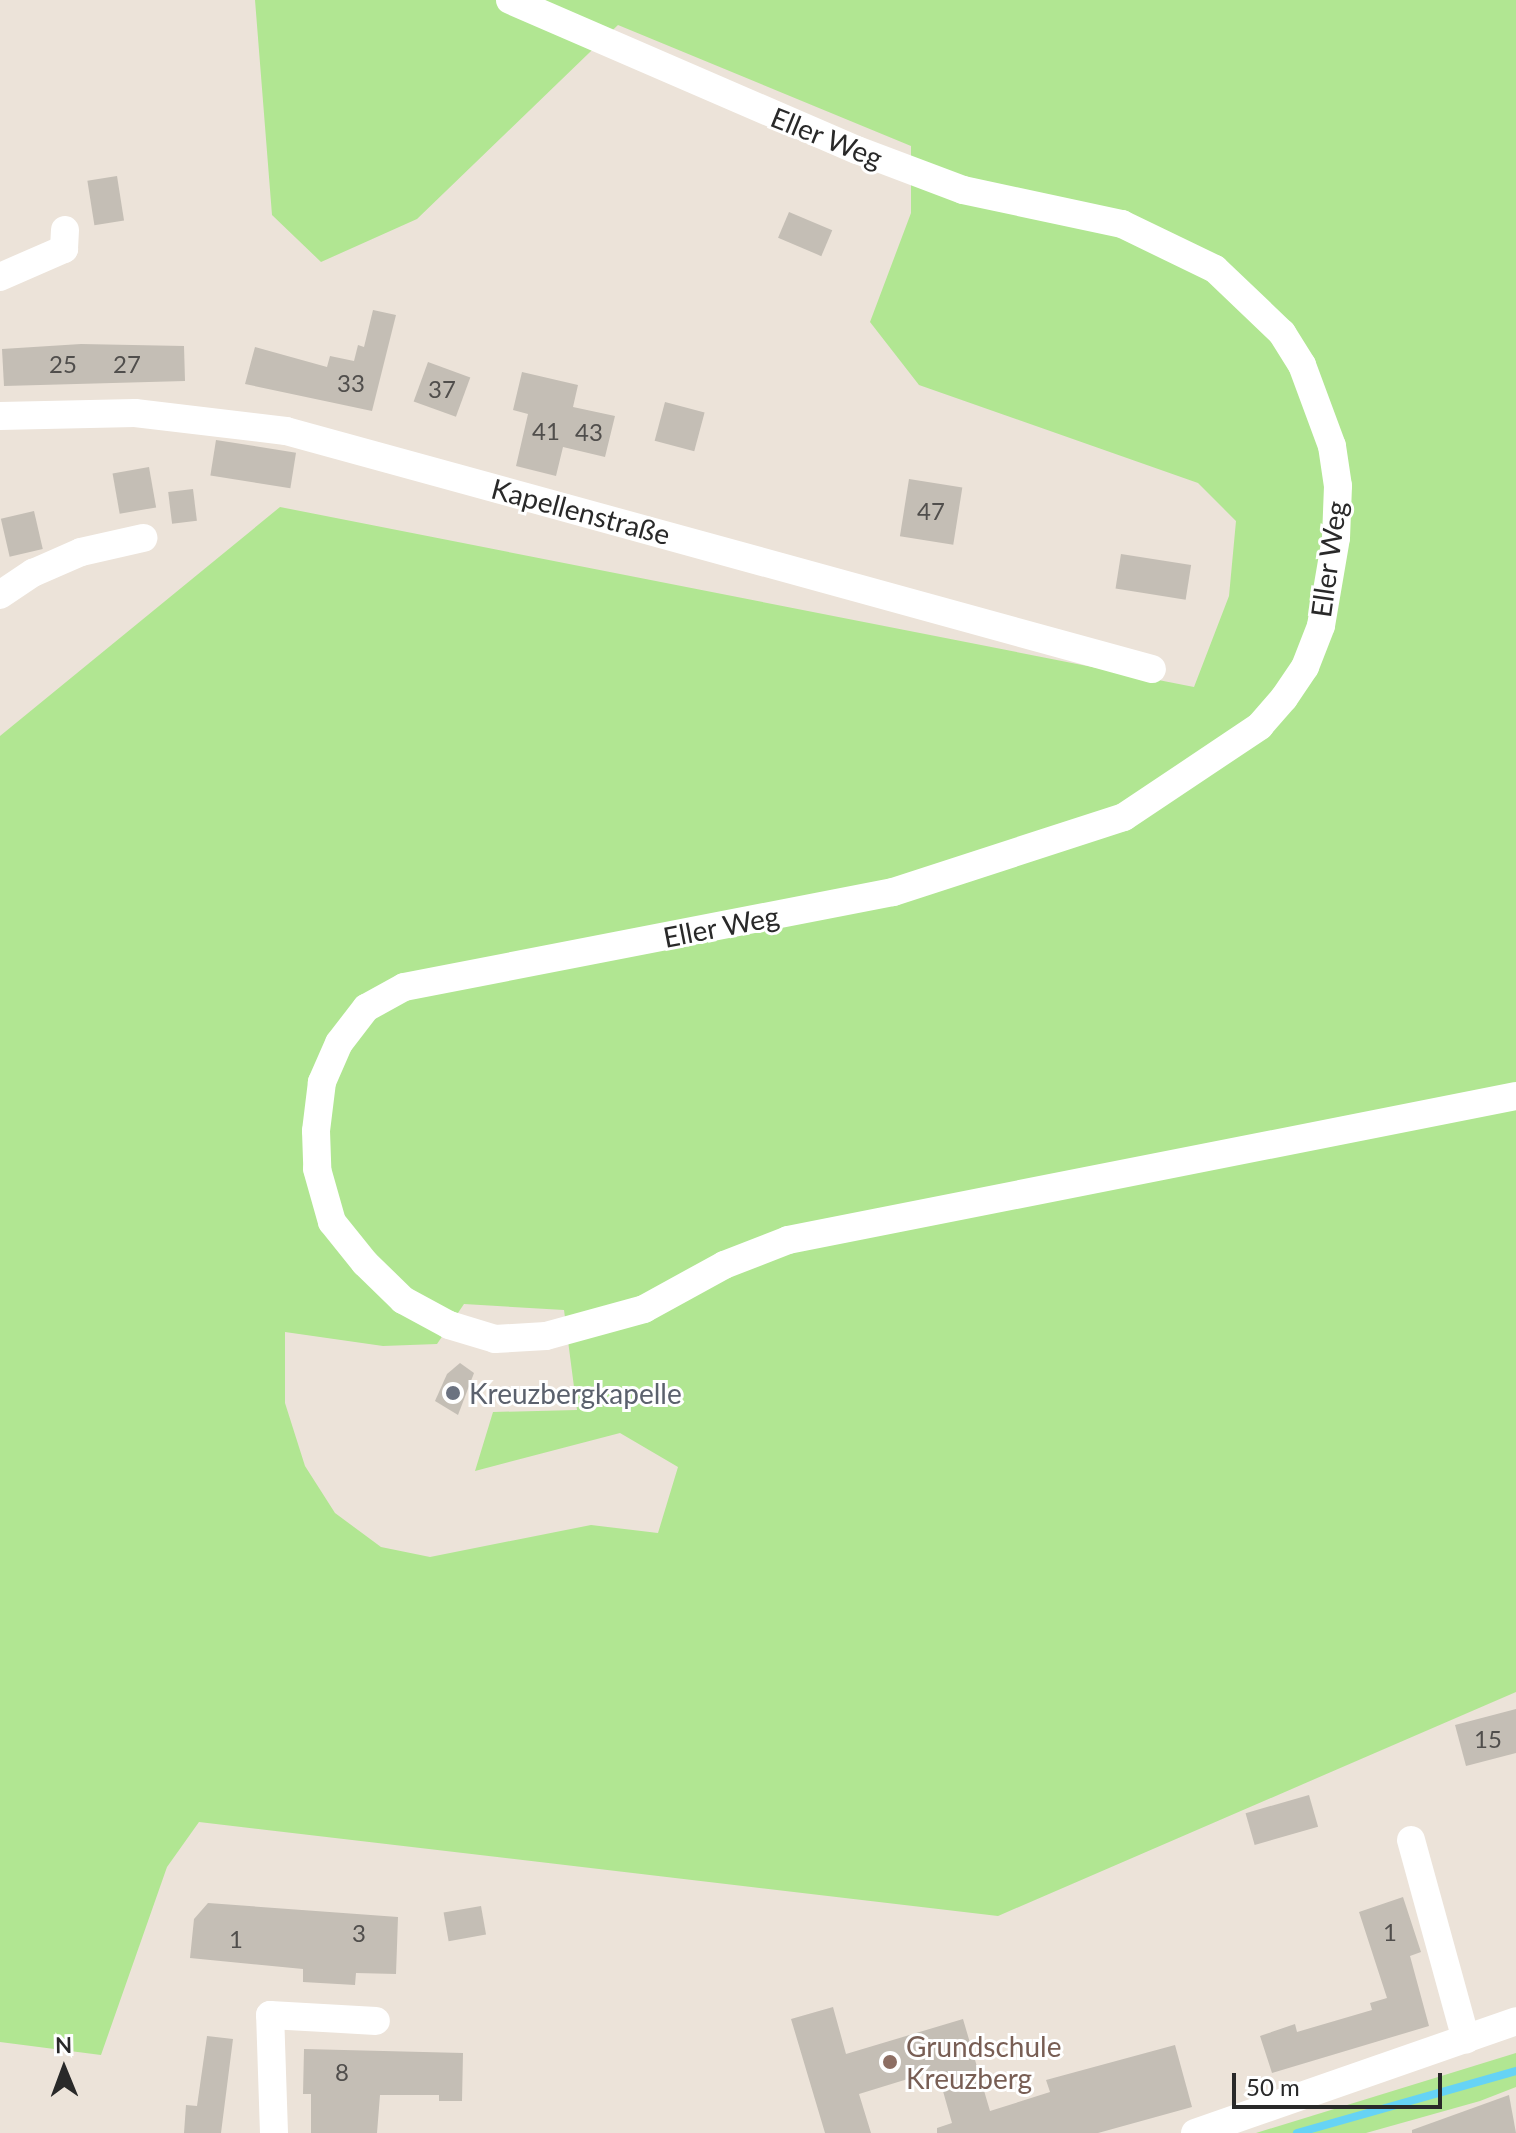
<!DOCTYPE html>
<meta charset="utf-8">
<style>
body{margin:0}
#map{position:relative;width:1516px;height:2133px;overflow:hidden;background:#ece3d9;font-family:Lato,sans-serif}
div>[style]{position:absolute}
.green>*{inset:0;background:#b1e692}
.stream>*{height:8px;margin:-4px;padding:0 4px;transform-origin:4px;border-radius:4px;background:#66d3f5}
.building>*{inset:0;background:#c4beb5;transform-origin:0 0}
.minor>*{height:28px;margin:-14px;padding:0 14px;transform-origin:14px;border-radius:14px;background:#fff}
.dots>*{width:22px;height:22px;translate:-50% -50%;box-sizing:border-box;border:4px solid #fff;border-radius:50%}
span{translate:-50% -50%;white-space:nowrap;text-align:center;line-height:1.15;-webkit-text-stroke:6px #fff;paint-order:stroke}
.number-label{font-size:24px;color:#504e4c}
.number-label span{-webkit-text-stroke-width:0}
.street-label{font-size:28px;color:#292929}
.worship-label{font-size:28px;color:#5b616d}
.left{translate:0 -50%;text-align:left}
.education-label{font-size:28px;color:#785e54}
.north{position:absolute;left:24px;top:2029px;width:80px;height:80px;-webkit-text-stroke:6px #fff;paint-order:stroke;rotate:359deg;font-size:22px;font-weight:700;line-height:32px;text-align:center;color:#292929}
.north::after{content:'';display:block;margin:auto;width:28px;height:36px;background:#292929;clip-path:polygon(50% 0,100% 100%,50% 72%,0 100%)}
.scale{position:absolute;left:1232px;top:2073px;width:210px;height:36px;box-sizing:border-box;border:4px solid #292929;border-top:0;padding-left:10px;font-size:24px;line-height:28px;white-space:nowrap;color:#292929;-webkit-text-stroke:6px #fff;paint-order:stroke}
</style>
<div id="map">
<div class="green">
<i style="clip-path:polygon(evenodd,255px 0,1516px 0,1516px 1692px,998px 1916px,199px 1822px,167px 1867px,101px 2055px,0 2042px,0 736px,280px 507px,1194px 687px,1229px 596px,1236px 521px,1198px 483px,919px 385px,870px 322px,911px 213px,911px 146px,618px 25px,417px 219px,321px 262px,272px 215px,255px 0,464px 1304px,564px 1310px,577px 1410px,493px 1412px,475px 1471px,620px 1433px,678px 1467px,658px 1533px,591px 1525px,430px 1557px,381px 1547px,335px 1513px,305px 1466px,285px 1403px,285px 1332px,383px 1346px,437px 1344px,464px 1304px)"></i>
<i style="clip-path:polygon(1516px 2053px,1516px 2087px,1480px 2101px,1366px 2133px,1256px 2133px)"></i>
</div>
<div class="stream">
<i style="left:1297px;top:2133px;width:228px;rotate:-15.8deg"></i>
</div>
<div class="building">
<i style="left:117px;top:176px;width:45px;height:30px;rotate:81deg"></i>
<i style="left:789px;top:212px;width:47px;height:28px;rotate:23deg"></i>
<i style="clip-path:polygon(373px 310px,396px 315px,372px 411px,245px 384px,255px 347px,327px 367px,330px 356px,354px 361px,358px 345px,364px 347px)"></i>
<i style="clip-path:polygon(81px 344px,184px 346px,185px 381px,4px 386px,2px 349px)"></i>
<i style="left:428px;top:362px;width:45px;height:42px;rotate:20deg"></i>
<i style="clip-path:polygon(522px 372px,578px 385px,573px 407px,615px 416px,605px 457px,563px 447px,556px 476px,516px 466px,528px 414px,513px 410px)"></i>
<i style="left:665px;top:402px;width:41px;height:40px;rotate:15deg"></i>
<i style="left:216px;top:440px;width:81px;height:36px;rotate:9deg"></i>
<i style="left:149px;top:467px;width:41px;height:37px;rotate:80deg"></i>
<i style="left:909px;top:479px;width:54px;height:58px;rotate:9deg"></i>
<i style="left:193px;top:489px;width:32px;height:25px;rotate:83deg"></i>
<i style="left:34px;top:511px;width:39px;height:34px;rotate:77deg"></i>
<i style="left:1121px;top:554px;width:71px;height:35px;rotate:9deg"></i>
<i style="clip-path:polygon(460px 1363px,474px 1373px,458px 1415px,435px 1401px,447px 1374px)"></i>
<i style="clip-path:polygon(1516px 1709px,1516px 1753px,1466px 1766px,1455px 1725px)"></i>
<i style="left:1309px;top:1795px;width:33px;height:66px;rotate:74deg"></i>
<i style="clip-path:polygon(1403px 1897px,1421px 1952px,1410px 1956px,1429px 2026px,1272px 2073px,1260px 2036px,1295px 2024px,1297px 2032px,1372px 2010px,1370px 2003px,1387px 1998px,1359px 1912px)"></i>
<i style="clip-path:polygon(208px 1903px,398px 1917px,396px 1974px,356px 1973px,355px 1985px,303px 1982px,303px 1969px,190px 1958px,194px 1919px)"></i>
<i style="left:481px;top:1906px;width:29px;height:38px;rotate:80deg"></i>
<i style="clip-path:polygon(833px 2007px,846px 2054px,963px 2019px,990px 2111px,1050px 2092px,1046px 2080px,1175px 2045px,1192px 2107px,1098px 2133px,937px 2133px,937px 2128px,952px 2123px,937px 2070px,859px 2094px,871px 2133px,825px 2133px,791px 2019px)"></i>
<i style="clip-path:polygon(207px 2036px,233px 2039px,221px 2133px,184px 2133px,186px 2105px,197px 2106px)"></i>
<i style="clip-path:polygon(304px 2049px,463px 2053px,462px 2101px,439px 2101px,439px 2095px,380px 2095px,377px 2133px,311px 2133px,311px 2094px,303px 2094px)"></i>
<i style="clip-path:polygon(1509px 2095px,1516px 2133px,1412px 2133px,1412px 2130px)"></i>
</div>
<div class="minor">
<i style="left:510px;top:0;width:378px;rotate:23.4deg"></i>
<i style="left:857px;top:150px;width:113px;rotate:20.7deg"></i>
<i style="left:963px;top:190px;width:163px;rotate:12.1deg"></i>
<i style="left:1122px;top:224px;width:103px;rotate:25.8deg"></i>
<i style="left:1215px;top:269px;width:93px;rotate:43.7deg"></i>
<i style="left:1282px;top:333px;width:38px;rotate:58deg"></i>
<i style="left:1302px;top:365px;width:86px;rotate:69.7deg"></i>
<i style="left:1332px;top:446px;width:40px;rotate:81.5deg"></i>
<i style="left:1338px;top:486px;width:52px;rotate:92.2deg"></i>
<i style="left:1336px;top:538px;width:89px;rotate:99.7deg"></i>
<i style="left:1321px;top:626px;width:44px;rotate:111.3deg"></i>
<i style="left:1305px;top:667px;width:37px;rotate:124deg"></i>
<i style="left:1284px;top:698px;width:37px;rotate:131deg"></i>
<i style="left:1260px;top:726px;width:164px;rotate:146.2deg"></i>
<i style="left:1124px;top:817px;width:243px;rotate:162deg"></i>
<i style="left:893px;top:892px;width:498px;rotate:169deg"></i>
<i style="left:404px;top:987px;width:43px;rotate:151.1deg"></i>
<i style="left:366px;top:1008px;width:44px;rotate:127.6deg"></i>
<i style="left:339px;top:1043px;width:43px;rotate:113.6deg"></i>
<i style="left:322px;top:1082px;width:49px;rotate:97deg"></i>
<i style="left:316px;top:1131px;width:38px;rotate:88deg"></i>
<i style="left:317px;top:1169px;width:55px;rotate:74.2deg"></i>
<i style="left:332px;top:1222px;width:53px;rotate:51.2deg"></i>
<i style="left:365px;top:1263px;width:53px;rotate:44.2deg"></i>
<i style="left:403px;top:1300px;width:52px;rotate:28.5deg"></i>
<i style="left:449px;top:1325px;width:48px;rotate:16.9deg"></i>
<i style="left:495px;top:1339px;width:51px;rotate:-3.4deg"></i>
<i style="left:546px;top:1336px;width:102px;rotate:-15.4deg"></i>
<i style="left:644px;top:1309px;width:91px;rotate:-28.8deg"></i>
<i style="left:724px;top:1265px;width:69px;rotate:-21.3deg"></i>
<i style="left:788px;top:1240px;width:742px;rotate:-11.19deg"></i>
<i style="left:0;top:277px;width:70px;rotate:-23.6deg"></i>
<i style="left:64px;top:249px;width:19px;rotate:-87deg"></i>
<i style="left:0;top:416px;width:135px;rotate:-1.3deg"></i>
<i style="left:135px;top:413px;width:152px;rotate:6.8deg"></i>
<i style="left:286px;top:431px;width:898px;rotate:15.37deg"></i>
<i style="left:0;top:595px;width:40px;rotate:-34deg"></i>
<i style="left:33px;top:573px;width:52px;rotate:-23.6deg"></i>
<i style="left:81px;top:552px;width:64px;rotate:-12.7deg"></i>
<i style="left:1411px;top:1840px;width:207px;rotate:74.6deg"></i>
<i style="left:274px;top:2133px;width:118px;rotate:-91.9deg"></i>
<i style="left:270px;top:2015px;width:106px;rotate:3.2deg"></i>
<i style="left:1195px;top:2133px;width:340px;rotate:-19.2deg"></i>
</div>
<div class="dots">
<i style="left:453px;top:1393px;background:#6b7280"></i>
<i style="left:890px;top:2062px;background:#8d6e63"></i>
</div>
<div class="number-label">
<span style="left:63px;top:364px">25</span>
<span style="left:127px;top:364px">27</span>
<span style="left:351px;top:383px">33</span>
<span style="left:442px;top:389px">37</span>
<span style="left:546px;top:431px">41</span>
<span style="left:589px;top:432px">43</span>
<span style="left:931px;top:511px">47</span>
<span style="left:1488px;top:1739px">15</span>
<span style="left:1390px;top:1932px">1</span>
<span style="left:359px;top:1933px">3</span>
<span style="left:236px;top:1939px">1</span>
<span style="left:342px;top:2072px">8</span>
</div>
<div class="street-label">
<span style="left:827px;top:137px;rotate:22deg">Eller Weg</span>
<span style="left:581px;top:511px;rotate:15deg">Kapellenstraße</span>
<span style="left:1328px;top:559px;rotate:-82deg">Eller Weg</span>
<span style="left:721px;top:926px;rotate:-11deg">Eller Weg</span>
</div>
<div class="worship-label">
<span class="left" style="left:469px;top:1393px">Kreuzbergkapelle</span>
</div>
<div class="education-label">
<span class="left" style="left:906px;top:2062px">Grundschule<br>Kreuzberg</span>
</div>
<div class="north">N</div>
<div class="scale">50 m</div>
</div>
